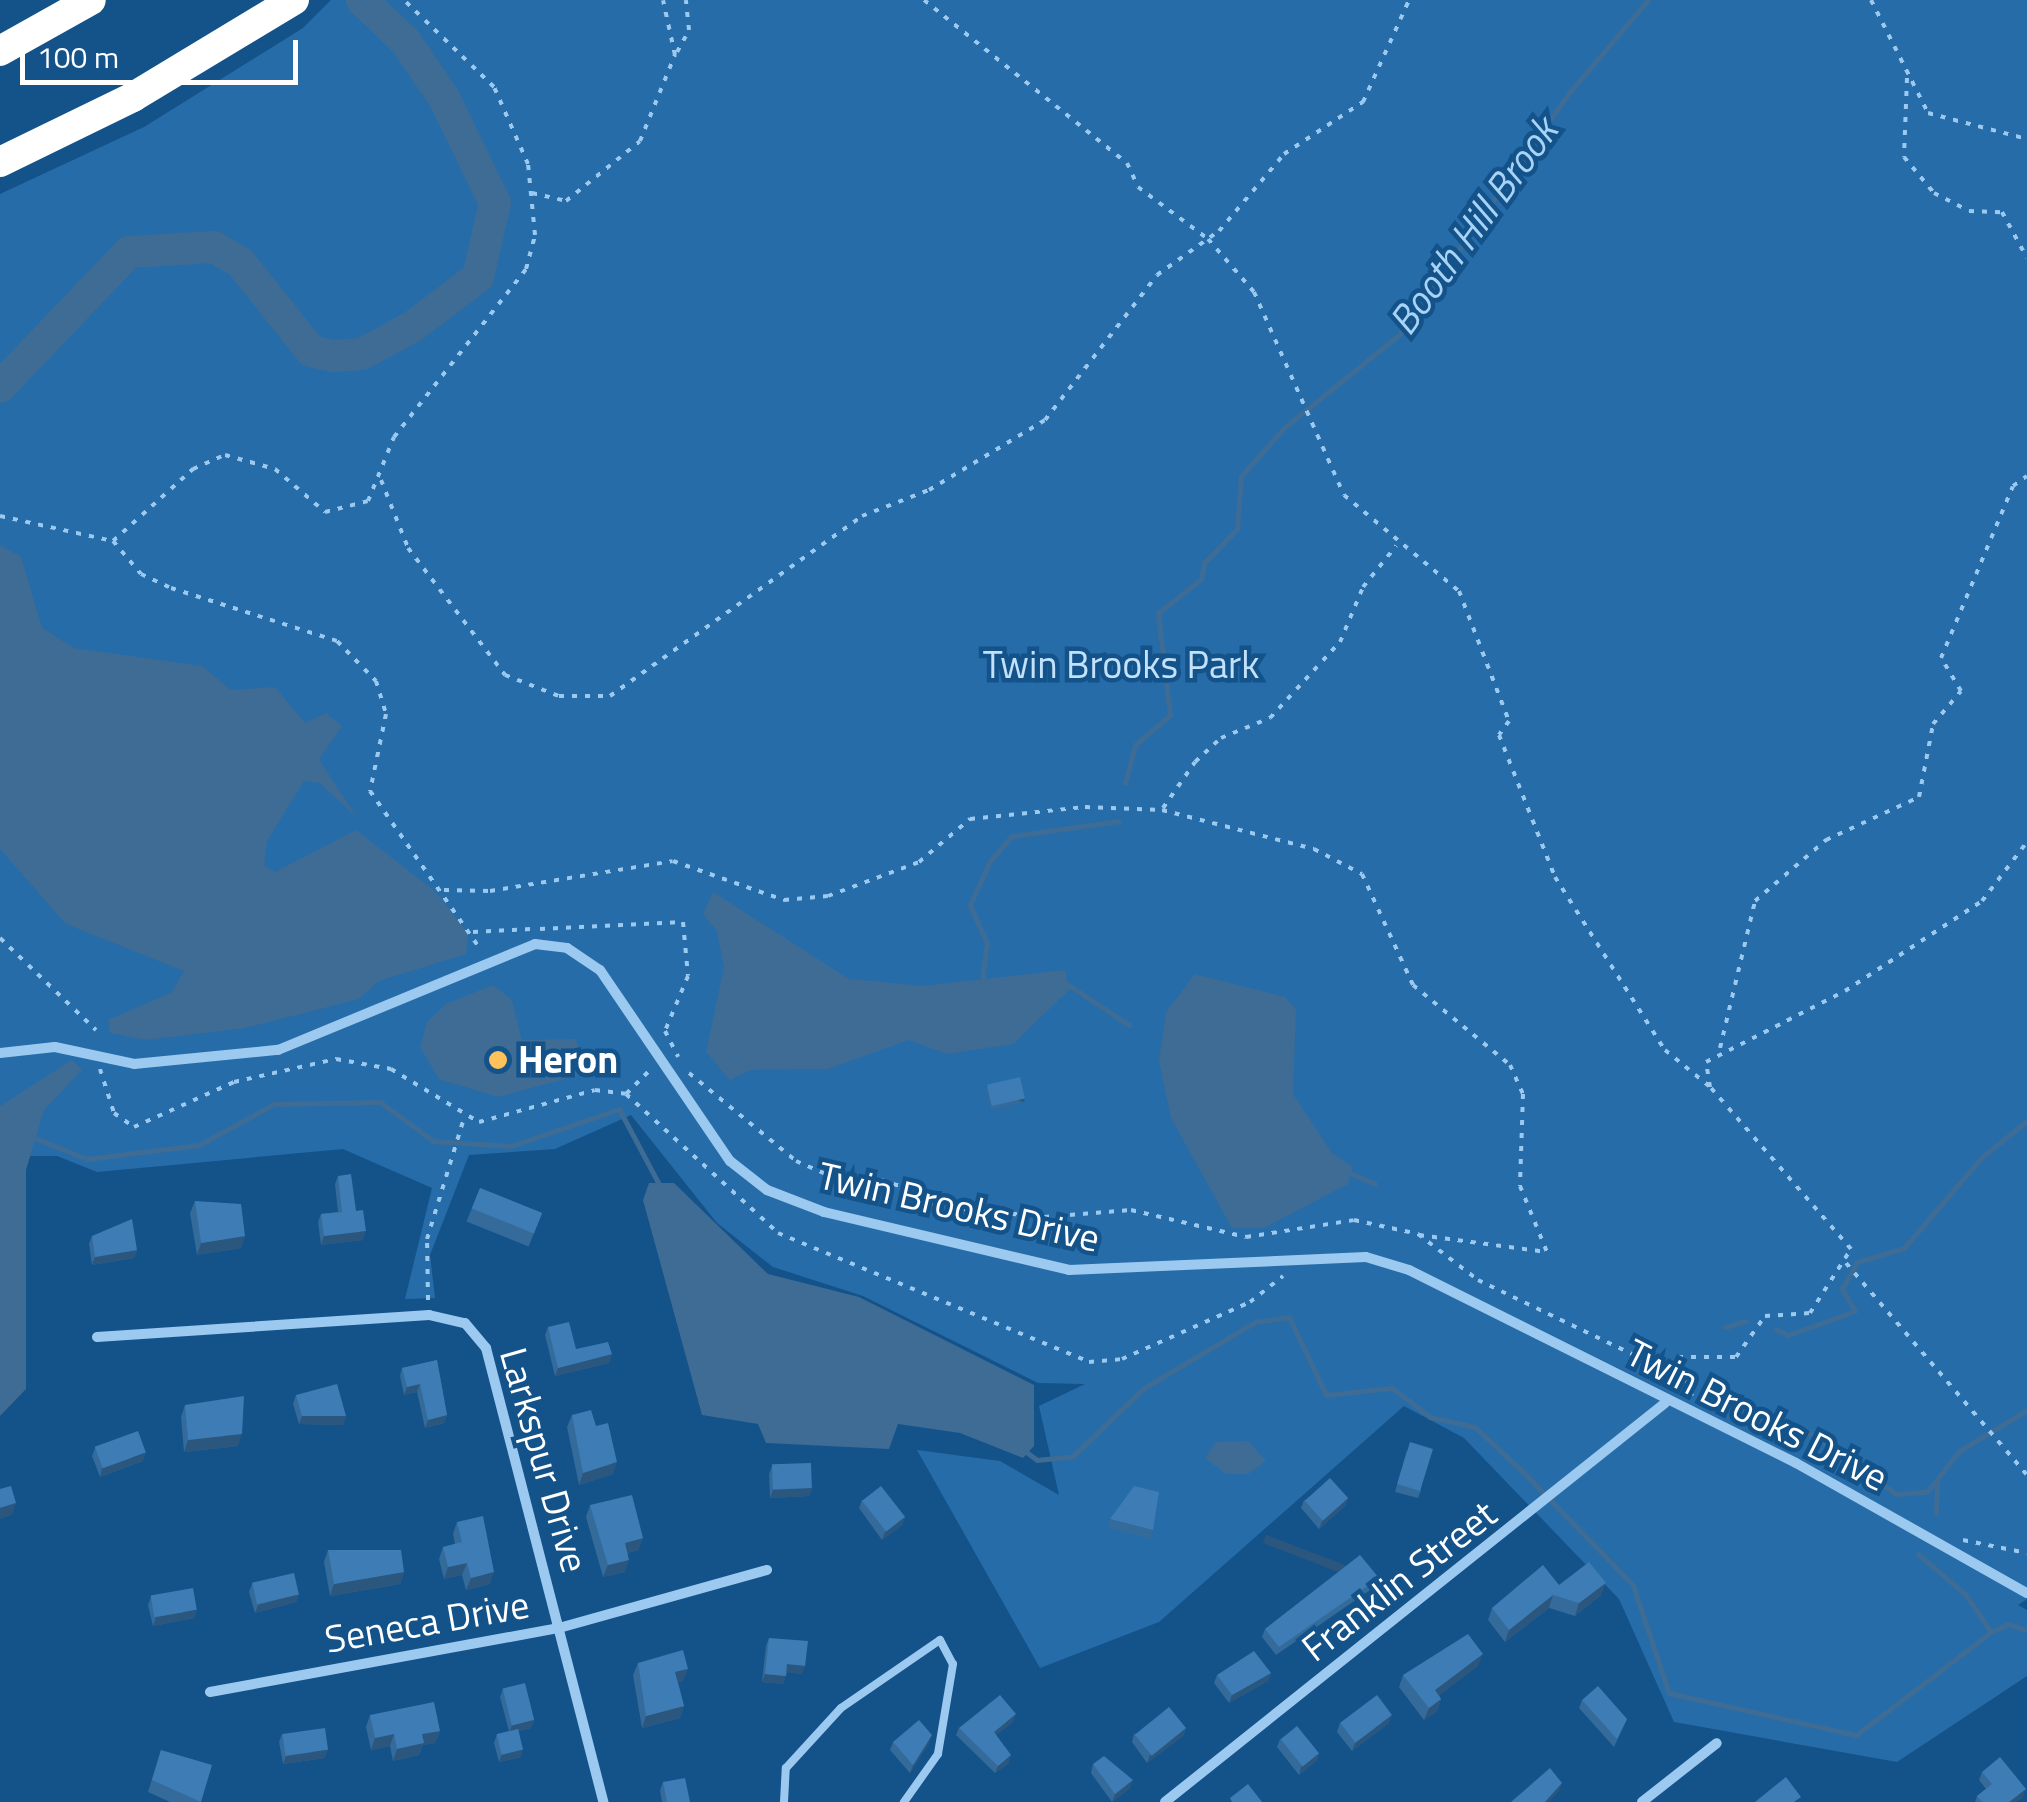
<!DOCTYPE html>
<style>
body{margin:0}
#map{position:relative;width:2027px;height:1802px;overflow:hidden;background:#14528a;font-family:"Titillium Web",sans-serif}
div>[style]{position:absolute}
.green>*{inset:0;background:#266ca9}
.water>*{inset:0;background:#3e6c95}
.stream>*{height:5px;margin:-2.5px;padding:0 2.5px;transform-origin:2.5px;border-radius:2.5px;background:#3e6c95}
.river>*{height:32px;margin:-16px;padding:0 16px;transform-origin:16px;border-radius:16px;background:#3e6c95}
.path>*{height:4px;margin-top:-2px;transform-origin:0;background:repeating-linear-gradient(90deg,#9cc9f0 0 5px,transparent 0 13px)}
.service>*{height:8px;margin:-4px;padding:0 4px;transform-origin:4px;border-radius:4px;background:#9cc9f0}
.minor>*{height:10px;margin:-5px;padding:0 5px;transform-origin:5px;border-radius:5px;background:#9cc9f0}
.motorway>*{height:30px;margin:-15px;padding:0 15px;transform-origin:15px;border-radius:15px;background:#fff}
.wall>*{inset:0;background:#346b9b;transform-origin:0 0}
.shaded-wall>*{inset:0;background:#2b577e;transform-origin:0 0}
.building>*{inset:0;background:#3d7cb4;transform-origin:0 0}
.dots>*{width:28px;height:28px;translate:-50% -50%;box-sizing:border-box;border:5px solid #14528a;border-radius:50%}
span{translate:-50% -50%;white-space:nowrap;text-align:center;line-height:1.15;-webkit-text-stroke:9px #14528a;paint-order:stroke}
.park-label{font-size:38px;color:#c2e1fb}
.poi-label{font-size:38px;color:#fff;font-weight:700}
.left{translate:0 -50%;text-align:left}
.street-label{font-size:38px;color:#fff}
.water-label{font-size:40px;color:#a7d3f7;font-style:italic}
.scale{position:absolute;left:20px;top:40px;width:278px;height:45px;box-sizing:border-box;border:5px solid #fff;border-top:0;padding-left:12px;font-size:30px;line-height:35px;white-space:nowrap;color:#fff;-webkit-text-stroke:8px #14528a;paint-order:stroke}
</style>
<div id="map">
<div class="green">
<i style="clip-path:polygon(331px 0,2027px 0,2027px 1599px,2018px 1605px,2027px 1610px,2027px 1676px,1897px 1762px,1674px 1722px,1619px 1599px,1464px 1438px,1404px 1406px,1159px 1622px,1040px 1668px,917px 1450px,1000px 1461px,1059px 1495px,1039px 1406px,1085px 1384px,1038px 1383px,863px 1296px,773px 1267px,717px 1223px,631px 1115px,555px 1149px,469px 1155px,430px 1255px,435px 1298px,405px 1299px,432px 1188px,343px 1149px,97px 1172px,57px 1156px,0 1156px,0 194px,144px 127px,303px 28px)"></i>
</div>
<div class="water">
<i style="clip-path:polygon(0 545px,21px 557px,42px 628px,74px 648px,202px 666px,231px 690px,275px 687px,305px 723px,326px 713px,342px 726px,319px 759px,357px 818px,320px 783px,304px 781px,267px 841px,264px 865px,275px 872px,356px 830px,436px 892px,468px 933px,466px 954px,379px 981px,359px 999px,245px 1028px,146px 1040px,110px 1033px,108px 1020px,172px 992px,184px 971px,66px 924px,0 849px)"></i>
<i style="clip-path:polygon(713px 892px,849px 979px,924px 986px,1065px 970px,1069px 990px,1013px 1044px,947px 1054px,909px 1040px,828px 1069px,750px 1070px,730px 1080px,706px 1052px,724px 967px,717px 931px,703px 914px)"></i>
<i style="clip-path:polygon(1195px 974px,1285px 997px,1296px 1009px,1293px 1094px,1332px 1153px,1353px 1167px,1348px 1184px,1264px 1228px,1232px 1228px,1171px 1118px,1159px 1061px,1166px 1012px)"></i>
<i style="clip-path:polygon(493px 985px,512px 1000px,522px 1040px,575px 1039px,585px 1061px,580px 1075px,498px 1097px,439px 1079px,420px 1047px,427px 1022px,446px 1004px)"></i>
<i style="clip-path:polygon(72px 1060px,82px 1070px,44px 1110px,26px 1170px,26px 1389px,0 1416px,0 1106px)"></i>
<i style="clip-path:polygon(649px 1183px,674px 1183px,768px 1274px,859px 1297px,1034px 1385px,1034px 1446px,1023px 1458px,960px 1433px,898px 1424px,889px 1449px,766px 1443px,758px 1424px,702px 1415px,643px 1200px)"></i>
<i style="clip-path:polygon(1248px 1441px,1266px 1461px,1248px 1474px,1226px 1474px,1205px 1458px,1216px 1442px)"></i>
</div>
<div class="stream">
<i style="left:1125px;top:783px;width:39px;rotate:-75deg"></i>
<i style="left:1135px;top:745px;width:46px;rotate:-40.6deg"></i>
<i style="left:1170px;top:715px;width:103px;rotate:-96.7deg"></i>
<i style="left:1158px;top:613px;width:55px;rotate:-38.3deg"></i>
<i style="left:1201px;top:579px;width:16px;rotate:-79deg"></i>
<i style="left:1204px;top:563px;width:47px;rotate:-45.9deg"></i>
<i style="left:1237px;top:529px;width:53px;rotate:-85.7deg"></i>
<i style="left:1241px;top:476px;width:66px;rotate:-48.1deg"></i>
<i style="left:1285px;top:427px;width:148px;rotate:-39deg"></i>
<i style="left:1400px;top:334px;width:294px;rotate:-55deg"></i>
<i style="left:1569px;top:93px;width:122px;rotate:-49.7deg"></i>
<i style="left:982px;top:982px;width:39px;rotate:-83deg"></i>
<i style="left:987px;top:943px;width:42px;rotate:-114.1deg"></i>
<i style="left:970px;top:905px;width:48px;rotate:-65.6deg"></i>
<i style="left:990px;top:861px;width:33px;rotate:-49deg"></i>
<i style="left:1012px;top:836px;width:108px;rotate:-8deg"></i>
<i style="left:1064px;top:982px;width:78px;rotate:33.5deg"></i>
<i style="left:35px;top:1138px;width:56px;rotate:22deg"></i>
<i style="left:87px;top:1159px;width:113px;rotate:-7.1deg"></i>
<i style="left:199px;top:1145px;width:85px;rotate:-28.7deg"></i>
<i style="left:274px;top:1104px;width:106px;rotate:-1.1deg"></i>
<i style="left:380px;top:1102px;width:66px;rotate:36.3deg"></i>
<i style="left:433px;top:1141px;width:78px;rotate:3.7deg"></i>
<i style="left:511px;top:1146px;width:114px;rotate:-18.9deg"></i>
<i style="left:619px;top:1109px;width:89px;rotate:62deg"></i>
<i style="left:1352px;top:1174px;width:25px;rotate:23deg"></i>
<i style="left:1725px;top:1327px;width:22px;rotate:-16deg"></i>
<i style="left:1776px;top:1329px;width:13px;rotate:27deg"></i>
<i style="left:1788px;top:1335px;width:71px;rotate:-19.7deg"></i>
<i style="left:1855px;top:1311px;width:26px;rotate:-121deg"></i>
<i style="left:1842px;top:1289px;width:31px;rotate:-61deg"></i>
<i style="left:1857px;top:1262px;width:49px;rotate:-16.6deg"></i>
<i style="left:1904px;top:1248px;width:120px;rotate:-49.4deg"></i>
<i style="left:1982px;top:1157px;width:58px;rotate:-38.7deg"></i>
<i style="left:1703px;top:1399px;width:117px;rotate:18deg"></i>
<i style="left:1814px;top:1435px;width:101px;rotate:35.7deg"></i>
<i style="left:1896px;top:1494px;width:31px;rotate:-4deg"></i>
<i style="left:1927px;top:1492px;width:52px;rotate:-52deg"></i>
<i style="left:1959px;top:1451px;width:79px;rotate:-31.1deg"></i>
<i style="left:1025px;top:1451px;width:15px;rotate:37deg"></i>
<i style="left:1037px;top:1460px;width:36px;rotate:-6deg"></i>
<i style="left:1073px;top:1456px;width:98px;rotate:-43.8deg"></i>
<i style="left:1144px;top:1388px;width:129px;rotate:-30.7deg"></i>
<i style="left:1255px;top:1322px;width:34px;rotate:-8deg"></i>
<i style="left:1289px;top:1317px;width:86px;rotate:64.6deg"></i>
<i style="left:1326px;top:1395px;width:66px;rotate:-6.1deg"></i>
<i style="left:1392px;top:1388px;width:48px;rotate:37.3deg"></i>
<i style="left:1430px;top:1417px;width:46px;rotate:12.5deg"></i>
<i style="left:1475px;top:1427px;width:67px;rotate:43.2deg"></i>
<i style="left:1524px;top:1473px;width:156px;rotate:45.8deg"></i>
<i style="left:1633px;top:1585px;width:114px;rotate:71.6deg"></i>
<i style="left:1669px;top:1693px;width:192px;rotate:12.7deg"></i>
<i style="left:1856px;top:1735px;width:170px;rotate:-37.3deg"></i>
<i style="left:1991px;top:1632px;width:19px;rotate:-25deg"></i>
<i style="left:2008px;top:1624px;width:20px;rotate:18deg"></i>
<i style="left:1936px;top:1513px;width:31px;rotate:-88deg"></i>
<i style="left:1918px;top:1554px;width:62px;rotate:40.4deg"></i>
<i style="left:1965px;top:1594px;width:46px;rotate:55.6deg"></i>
</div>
<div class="river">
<i style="left:0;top:387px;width:187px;rotate:-46.3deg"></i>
<i style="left:129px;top:252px;width:85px;rotate:-3.4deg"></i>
<i style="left:214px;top:247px;width:30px;rotate:30deg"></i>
<i style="left:240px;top:262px;width:114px;rotate:51.4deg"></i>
<i style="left:311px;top:351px;width:23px;rotate:13deg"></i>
<i style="left:333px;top:356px;width:29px;rotate:-4deg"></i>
<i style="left:362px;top:354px;width:57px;rotate:-28.4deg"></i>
<i style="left:412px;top:327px;width:83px;rotate:-37.1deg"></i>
<i style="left:478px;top:277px;width:76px;rotate:-77.1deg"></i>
<i style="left:495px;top:203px;width:117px;rotate:-115.9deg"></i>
<i style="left:444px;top:98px;width:68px;rotate:-124.2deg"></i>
<i style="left:406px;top:42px;width:61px;rotate:-136.3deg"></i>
</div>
<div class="path">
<i style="left:924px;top:0;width:260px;rotate:38.8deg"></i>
<i style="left:1127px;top:163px;width:26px;rotate:65deg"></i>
<i style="left:1138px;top:187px;width:87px;rotate:36.6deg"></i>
<i style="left:1208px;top:239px;width:70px;rotate:49deg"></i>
<i style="left:1254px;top:292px;width:222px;rotate:66.1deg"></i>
<i style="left:1344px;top:495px;width:150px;rotate:39.9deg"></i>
<i style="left:1459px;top:591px;width:139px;rotate:69deg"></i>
<i style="left:1509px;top:721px;width:17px;rotate:126deg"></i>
<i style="left:1499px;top:735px;width:153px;rotate:68.5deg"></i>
<i style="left:1555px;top:877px;width:205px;rotate:57.6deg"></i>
<i style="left:1665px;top:1050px;width:58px;rotate:39.4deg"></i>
<i style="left:1871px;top:0;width:127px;rotate:63.2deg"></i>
<i style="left:1928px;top:113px;width:102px;rotate:14.7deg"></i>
<i style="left:677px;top:52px;width:25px;rotate:-61deg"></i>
<i style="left:689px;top:30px;width:30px;rotate:-96deg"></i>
<i style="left:1907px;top:78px;width:79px;rotate:92.2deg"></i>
<i style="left:1904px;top:157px;width:47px;rotate:50.2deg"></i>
<i style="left:1934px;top:193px;width:39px;rotate:27deg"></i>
<i style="left:1969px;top:211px;width:33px;rotate:2deg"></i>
<i style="left:2002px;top:212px;width:52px;rotate:61.5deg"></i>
<i style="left:532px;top:193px;width:35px;rotate:13deg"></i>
<i style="left:566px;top:201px;width:95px;rotate:-39deg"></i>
<i style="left:640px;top:141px;width:93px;rotate:-67.9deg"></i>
<i style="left:675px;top:55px;width:56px;rotate:-102.3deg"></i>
<i style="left:381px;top:480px;width:73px;rotate:68.3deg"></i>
<i style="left:408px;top:548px;width:160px;rotate:52.6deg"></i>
<i style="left:505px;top:675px;width:58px;rotate:21.3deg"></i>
<i style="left:559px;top:696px;width:51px"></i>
<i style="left:610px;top:696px;width:310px;rotate:-35.5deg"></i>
<i style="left:862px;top:516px;width:72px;rotate:-21.2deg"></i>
<i style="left:929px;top:490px;width:135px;rotate:-31.1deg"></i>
<i style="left:1045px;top:420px;width:183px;rotate:-52.3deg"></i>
<i style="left:1157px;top:275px;width:76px;rotate:-35.4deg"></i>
<i style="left:1219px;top:231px;width:101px;rotate:-49.8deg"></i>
<i style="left:1284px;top:154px;width:95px;rotate:-33.4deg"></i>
<i style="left:1363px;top:102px;width:112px;rotate:-65.7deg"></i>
<i style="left:0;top:516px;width:116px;rotate:12.5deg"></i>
<i style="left:113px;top:541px;width:108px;rotate:-42deg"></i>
<i style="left:193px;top:469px;width:35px;rotate:-24deg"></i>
<i style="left:225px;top:455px;width:52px;rotate:15.6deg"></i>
<i style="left:275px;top:469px;width:66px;rotate:40.7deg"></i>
<i style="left:325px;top:512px;width:44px;rotate:-14.3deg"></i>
<i style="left:368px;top:501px;width:69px;rotate:-67.9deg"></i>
<i style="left:394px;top:437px;width:214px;rotate:-51.8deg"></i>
<i style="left:526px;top:269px;width:35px;rotate:-75deg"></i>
<i style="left:535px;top:235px;width:71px;rotate:-95.6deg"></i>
<i style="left:528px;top:164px;width:84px;rotate:-113.8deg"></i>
<i style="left:494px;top:87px;width:125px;rotate:-136deg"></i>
<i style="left:113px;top:541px;width:43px;rotate:49.7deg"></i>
<i style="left:141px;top:574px;width:33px;rotate:25deg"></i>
<i style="left:171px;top:588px;width:174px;rotate:17.7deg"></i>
<i style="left:337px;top:641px;width:56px;rotate:45.7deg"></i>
<i style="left:376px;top:681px;width:34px;rotate:73deg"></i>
<i style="left:386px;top:714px;width:79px;rotate:101.7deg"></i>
<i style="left:370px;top:791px;width:194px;rotate:55.1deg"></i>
<i style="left:1163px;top:808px;width:56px;rotate:-55.2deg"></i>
<i style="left:1195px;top:762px;width:35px;rotate:-43deg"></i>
<i style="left:1221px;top:738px;width:53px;rotate:-22.2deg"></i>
<i style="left:1270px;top:718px;width:103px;rotate:-47.4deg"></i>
<i style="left:1340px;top:642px;width:60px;rotate:-67.3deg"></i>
<i style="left:1363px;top:587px;width:53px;rotate:-51.2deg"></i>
<i style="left:444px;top:890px;width:46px;rotate:1.2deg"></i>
<i style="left:490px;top:891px;width:185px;rotate:-9.3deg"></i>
<i style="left:673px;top:861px;width:118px;rotate:19.4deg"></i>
<i style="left:784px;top:900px;width:44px;rotate:-5.2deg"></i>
<i style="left:828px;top:896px;width:97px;rotate:-20.5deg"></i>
<i style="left:919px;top:862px;width:67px;rotate:-40.1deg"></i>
<i style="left:970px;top:819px;width:116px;rotate:-6deg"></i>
<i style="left:1085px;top:807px;width:77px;rotate:2.2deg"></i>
<i style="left:1162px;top:810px;width:157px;rotate:14.4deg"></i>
<i style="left:1314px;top:849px;width:54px;rotate:27.5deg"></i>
<i style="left:1362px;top:874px;width:122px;rotate:65.3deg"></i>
<i style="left:1413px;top:985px;width:126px;rotate:39.5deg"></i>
<i style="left:1510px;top:1065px;width:32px;rotate:66deg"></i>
<i style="left:1523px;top:1094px;width:92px;rotate:91.9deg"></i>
<i style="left:1520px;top:1186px;width:71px;rotate:67.8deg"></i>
<i style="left:540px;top:929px;width:143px;rotate:-2.8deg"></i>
<i style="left:683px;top:922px;width:54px;rotate:84.7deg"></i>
<i style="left:688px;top:976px;width:60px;rotate:112.7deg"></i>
<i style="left:665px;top:1031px;width:29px;rotate:63deg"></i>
<i style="left:473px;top:932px;width:58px;rotate:-3deg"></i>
<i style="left:0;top:938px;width:133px;rotate:43.8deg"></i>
<i style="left:1720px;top:1048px;width:151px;rotate:-76.6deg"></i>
<i style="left:1755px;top:901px;width:94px;rotate:-40.7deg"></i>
<i style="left:1826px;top:840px;width:102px;rotate:-24.8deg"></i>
<i style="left:1919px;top:797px;width:74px;rotate:-79.1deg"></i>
<i style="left:1933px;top:724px;width:43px;rotate:-49.7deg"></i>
<i style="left:1961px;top:691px;width:39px;rotate:-121deg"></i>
<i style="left:1941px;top:658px;width:186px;rotate:-67.3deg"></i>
<i style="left:2013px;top:486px;width:17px;rotate:-36deg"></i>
<i style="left:100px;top:1069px;width:46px;rotate:72.3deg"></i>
<i style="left:114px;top:1113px;width:24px;rotate:35deg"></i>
<i style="left:134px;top:1127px;width:110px;rotate:-24.2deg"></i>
<i style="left:234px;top:1082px;width:105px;rotate:-12.7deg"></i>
<i style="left:336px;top:1059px;width:56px;rotate:10.3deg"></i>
<i style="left:391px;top:1069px;width:103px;rotate:31.1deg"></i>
<i style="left:479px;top:1122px;width:120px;rotate:-15.4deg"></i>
<i style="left:595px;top:1090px;width:31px;rotate:7deg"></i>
<i style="left:626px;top:1094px;width:206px;rotate:42.4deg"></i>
<i style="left:778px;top:1233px;width:337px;rotate:22.5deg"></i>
<i style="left:1089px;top:1362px;width:33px;rotate:-5deg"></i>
<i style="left:1122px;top:1359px;width:140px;rotate:-24deg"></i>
<i style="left:1250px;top:1302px;width:42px;rotate:-38.2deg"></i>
<i style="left:689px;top:1073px;width:139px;rotate:39.4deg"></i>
<i style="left:796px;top:1161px;width:62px;rotate:23.7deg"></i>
<i style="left:853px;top:1186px;width:29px;rotate:-12deg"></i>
<i style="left:881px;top:1180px;width:29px;rotate:18deg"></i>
<i style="left:909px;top:1189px;width:30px;rotate:34deg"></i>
<i style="left:934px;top:1206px;width:111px;rotate:5.7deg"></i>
<i style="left:1044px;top:1217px;width:87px;rotate:-4.6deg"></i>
<i style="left:1131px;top:1210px;width:118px;rotate:13.2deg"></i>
<i style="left:1246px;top:1237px;width:109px;rotate:-8.9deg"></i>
<i style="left:1354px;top:1220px;width:66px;rotate:12.3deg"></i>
<i style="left:1418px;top:1234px;width:76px;rotate:37.5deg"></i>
<i style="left:1478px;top:1280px;width:231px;rotate:25.7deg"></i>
<i style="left:1686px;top:1380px;width:17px;rotate:69deg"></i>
<i style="left:626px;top:1094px;width:35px;rotate:-45deg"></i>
<i style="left:1419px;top:1235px;width:129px;rotate:7.6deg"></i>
<i style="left:1846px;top:1263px;width:279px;rotate:49.5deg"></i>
<i style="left:428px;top:1300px;width:61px;rotate:-90.9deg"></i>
<i style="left:427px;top:1239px;width:127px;rotate:-73deg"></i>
<i style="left:1678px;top:1357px;width:58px"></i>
<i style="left:1736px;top:1357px;width:50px;rotate:-54.7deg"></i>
<i style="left:1765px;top:1316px;width:45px;rotate:-3.8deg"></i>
<i style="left:1810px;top:1313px;width:76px;rotate:-57.4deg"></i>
<i style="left:1851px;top:1249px;width:215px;rotate:-131deg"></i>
<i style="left:1710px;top:1087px;width:25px;rotate:-99deg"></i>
<i style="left:1706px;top:1062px;width:156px;rotate:-27.1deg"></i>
<i style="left:1845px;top:991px;width:164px;rotate:-33.3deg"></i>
<i style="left:1982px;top:901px;width:74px;rotate:-52.7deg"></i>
<i style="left:1963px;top:1540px;width:65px;rotate:11.5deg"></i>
</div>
<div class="service">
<i style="left:784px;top:1802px;width:34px;rotate:-87deg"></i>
<i style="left:786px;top:1768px;width:81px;rotate:-47.5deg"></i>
<i style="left:841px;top:1708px;width:120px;rotate:-34.5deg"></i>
<i style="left:940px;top:1640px;width:27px;rotate:62deg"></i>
<i style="left:953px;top:1664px;width:91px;rotate:99.5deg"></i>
<i style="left:938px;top:1754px;width:59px;rotate:125.3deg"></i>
</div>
<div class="minor">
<i style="left:0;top:1053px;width:55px;rotate:-6.2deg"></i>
<i style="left:55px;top:1047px;width:81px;rotate:12.1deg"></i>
<i style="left:134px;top:1064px;width:145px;rotate:-5.6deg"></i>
<i style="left:278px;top:1050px;width:278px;rotate:-22.4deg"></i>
<i style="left:535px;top:944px;width:32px;rotate:7deg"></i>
<i style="left:567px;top:948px;width:40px;rotate:34deg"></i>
<i style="left:600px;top:970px;width:231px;rotate:55.8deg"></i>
<i style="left:730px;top:1161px;width:47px;rotate:38.1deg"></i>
<i style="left:767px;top:1190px;width:61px;rotate:21.1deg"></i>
<i style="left:824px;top:1212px;width:252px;rotate:13.3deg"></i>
<i style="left:1069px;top:1270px;width:297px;rotate:-2.5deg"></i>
<i style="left:1366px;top:1257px;width:45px;rotate:16.8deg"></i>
<i style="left:1409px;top:1270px;width:432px;rotate:26.5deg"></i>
<i style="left:1796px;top:1463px;width:265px;rotate:29.4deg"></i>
<i style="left:97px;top:1337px;width:333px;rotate:-3.8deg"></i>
<i style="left:429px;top:1315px;width:37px;rotate:13deg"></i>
<i style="left:465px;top:1323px;width:33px;rotate:50deg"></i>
<i style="left:486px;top:1348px;width:469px;rotate:75.5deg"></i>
<i style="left:210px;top:1692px;width:355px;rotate:-10.4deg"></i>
<i style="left:559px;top:1628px;width:216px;rotate:-15.6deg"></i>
<i style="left:1165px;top:1802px;width:640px;rotate:-38.59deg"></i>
<i style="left:1642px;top:1802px;width:95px;rotate:-38.2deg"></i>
</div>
<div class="motorway">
<i style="left:0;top:51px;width:104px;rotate:-29.3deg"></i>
<i style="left:0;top:162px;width:148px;rotate:-26deg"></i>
<i style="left:133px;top:97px;width:188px;rotate:-31.1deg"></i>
</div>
<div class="wall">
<i style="clip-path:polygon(987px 1085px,1024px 1102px,991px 1110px,986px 1089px)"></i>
<i style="clip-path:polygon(338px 1176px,356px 1211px,363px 1240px,321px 1245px,318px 1222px,321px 1214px,338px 1212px,335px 1184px)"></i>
<i style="left:480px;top:1188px;width:67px;height:36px;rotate:22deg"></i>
<i style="clip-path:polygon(195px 1201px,245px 1236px,241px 1248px,197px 1255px,190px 1213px)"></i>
<i style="clip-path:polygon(92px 1236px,137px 1250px,134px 1258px,92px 1265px,89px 1244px)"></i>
<i style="clip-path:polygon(548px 1327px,576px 1349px,612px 1354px,609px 1363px,555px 1376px,545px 1335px)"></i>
<i style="clip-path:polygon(437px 1360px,447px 1415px,444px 1423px,425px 1428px,417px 1392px,404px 1395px,400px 1376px,402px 1368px)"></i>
<i style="clip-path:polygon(296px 1395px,346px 1416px,343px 1425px,299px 1424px,293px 1404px)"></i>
<i style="clip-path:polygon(185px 1405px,238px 1446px,184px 1452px,181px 1417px)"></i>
<i style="clip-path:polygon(572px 1415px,596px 1426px,613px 1474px,579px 1485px,567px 1427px)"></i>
<i style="clip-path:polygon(95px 1448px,143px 1461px,100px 1477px,92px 1456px)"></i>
<i style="clip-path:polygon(1407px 1450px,1421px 1490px,1418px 1498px,1395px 1492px)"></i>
<i style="clip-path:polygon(772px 1466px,812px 1488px,809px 1496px,770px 1498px,769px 1474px)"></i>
<i style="clip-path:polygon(1348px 1498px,1345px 1506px,1319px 1529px,1301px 1508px,1304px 1500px)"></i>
<i style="clip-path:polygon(862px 1500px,905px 1517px,902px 1525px,882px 1540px,859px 1508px)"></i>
<i style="clip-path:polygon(590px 1505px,643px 1538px,638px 1550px,628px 1553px,625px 1572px,603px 1577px,586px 1517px)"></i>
<i style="left:1110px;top:1519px;width:44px;height:9px;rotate:14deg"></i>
<i style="clip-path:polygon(457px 1522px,490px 1584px,466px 1590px,462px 1575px,444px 1579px,439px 1559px,443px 1547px,455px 1544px,453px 1534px)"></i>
<i style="clip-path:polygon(328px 1550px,404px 1572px,400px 1584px,330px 1596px,324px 1562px)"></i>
<i style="clip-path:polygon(1379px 1578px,1376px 1586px,1276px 1655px,1262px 1637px,1265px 1629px)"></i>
<i style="clip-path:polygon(252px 1584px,299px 1594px,296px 1602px,255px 1613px,249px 1592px)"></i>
<i style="clip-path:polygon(1559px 1585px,1601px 1595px,1575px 1616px,1549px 1608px,1505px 1642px,1488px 1620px,1492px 1608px)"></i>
<i style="clip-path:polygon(151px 1597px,194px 1618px,153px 1626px,148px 1605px)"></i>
<i style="clip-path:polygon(769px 1638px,802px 1674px,787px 1672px,783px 1684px,762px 1682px,766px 1646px)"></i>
<i style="clip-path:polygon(638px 1663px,683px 1681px,678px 1682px,684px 1706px,680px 1718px,642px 1728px,633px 1675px)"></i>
<i style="clip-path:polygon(1478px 1666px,1439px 1695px,1441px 1699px,1437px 1711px,1424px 1720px,1399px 1687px,1403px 1675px)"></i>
<i style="clip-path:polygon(1271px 1673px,1268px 1681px,1229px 1703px,1214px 1683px,1217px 1675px)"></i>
<i style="clip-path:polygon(503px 1689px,534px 1720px,531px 1728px,519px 1731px,521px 1757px,499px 1762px,494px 1743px,497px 1734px,509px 1731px,500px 1697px)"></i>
<i style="clip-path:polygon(1582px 1700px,1627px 1719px,1614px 1747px,1579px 1708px)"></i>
<i style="clip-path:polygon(370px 1715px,440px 1731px,435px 1743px,423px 1745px,419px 1755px,393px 1761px,390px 1746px,371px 1750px,366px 1727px)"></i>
<i style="clip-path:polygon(1013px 1722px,996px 1735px,1009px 1763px,995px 1773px,956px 1735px,959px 1728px)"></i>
<i style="clip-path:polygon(1340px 1723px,1389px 1723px,1352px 1751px,1337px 1732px)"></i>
<i style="clip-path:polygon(1186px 1728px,1183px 1736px,1147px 1763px,1132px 1742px,1134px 1734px)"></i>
<i style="clip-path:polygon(282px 1734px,325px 1758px,283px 1764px,279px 1742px)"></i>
<i style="clip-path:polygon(1280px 1739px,1319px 1753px,1316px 1761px,1299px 1775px,1277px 1747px)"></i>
<i style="clip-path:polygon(893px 1742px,929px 1743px,910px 1773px,890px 1750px)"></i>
<i style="clip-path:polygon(161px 1750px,201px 1802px,170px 1802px,148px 1792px)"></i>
<i style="clip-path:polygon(1093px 1764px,1130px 1788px,1112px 1802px,1091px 1773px)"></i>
<i style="clip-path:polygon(1982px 1772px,2023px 1797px,2016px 1802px,1975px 1802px,1977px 1796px,1986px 1789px,1979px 1780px)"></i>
<i style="clip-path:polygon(663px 1782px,690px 1802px,662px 1802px,660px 1790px)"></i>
</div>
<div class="shaded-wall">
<i style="left:1025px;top:1098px;width:4px;height:34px;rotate:104deg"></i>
<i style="clip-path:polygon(366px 1231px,363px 1240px,321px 1245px,324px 1236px)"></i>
<i style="clip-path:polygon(245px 1236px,241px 1248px,197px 1255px,201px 1243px)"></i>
<i style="clip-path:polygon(137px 1250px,134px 1258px,92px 1265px,95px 1257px)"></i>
<i style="clip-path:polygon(612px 1354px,609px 1363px,555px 1376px,558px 1368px)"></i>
<i style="clip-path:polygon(420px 1384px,417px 1392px,404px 1395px,407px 1387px)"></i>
<i style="clip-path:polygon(447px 1415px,444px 1423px,425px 1428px,428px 1420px)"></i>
<i style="clip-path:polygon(302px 1416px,346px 1416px,343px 1425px,299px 1424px)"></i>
<i style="clip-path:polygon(242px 1434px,238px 1446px,184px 1452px,188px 1440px)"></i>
<i style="clip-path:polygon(146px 1453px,143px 1461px,100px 1477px,102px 1468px)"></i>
<i style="clip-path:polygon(617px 1462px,613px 1474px,579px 1485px,583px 1473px)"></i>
<i style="clip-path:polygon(812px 1488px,809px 1496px,770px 1498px,773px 1490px)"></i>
<i style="clip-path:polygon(1348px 1498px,1345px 1506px,1319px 1529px,1322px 1521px)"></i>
<i style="clip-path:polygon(16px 1503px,12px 1515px,0 1519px,0 1508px)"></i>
<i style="clip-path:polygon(905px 1517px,902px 1525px,882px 1540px,885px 1532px)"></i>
<i style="clip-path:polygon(643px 1538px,638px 1550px,621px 1555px,625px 1543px)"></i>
<i style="clip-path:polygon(629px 1560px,625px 1572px,603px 1577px,608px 1565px)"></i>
<i style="clip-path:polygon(467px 1563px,462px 1575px,444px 1579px,448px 1567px)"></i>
<i style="clip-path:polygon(404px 1572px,400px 1584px,330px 1596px,334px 1584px)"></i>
<i style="clip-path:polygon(494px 1572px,490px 1584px,466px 1590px,471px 1578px)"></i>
<i style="left:1379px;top:1578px;width:9px;height:121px;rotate:111deg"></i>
<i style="clip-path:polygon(1606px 1583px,1601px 1595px,1575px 1616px,1579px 1603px)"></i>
<i style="clip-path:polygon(299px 1594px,296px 1602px,255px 1613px,258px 1605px)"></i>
<i style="clip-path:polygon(1553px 1595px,1549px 1608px,1505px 1642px,1509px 1630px)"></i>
<i style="clip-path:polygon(197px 1610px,194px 1618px,153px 1626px,156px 1617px)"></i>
<i style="clip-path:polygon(1483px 1654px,1478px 1666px,1430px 1702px,1435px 1690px)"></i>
<i style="clip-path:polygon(787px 1664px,805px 1666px,802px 1674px,784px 1672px)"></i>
<i style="clip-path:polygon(688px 1669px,683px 1681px,671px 1684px,675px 1672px)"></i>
<i style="clip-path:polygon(1271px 1673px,1268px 1681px,1229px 1703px,1232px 1695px)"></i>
<i style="clip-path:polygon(765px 1674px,786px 1676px,783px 1684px,762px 1682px)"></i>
<i style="clip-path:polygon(1441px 1699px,1437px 1711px,1424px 1720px,1429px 1708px)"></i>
<i style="clip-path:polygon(684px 1706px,680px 1718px,642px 1728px,646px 1716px)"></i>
<i style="clip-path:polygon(1016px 1714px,1013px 1722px,991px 1739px,994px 1732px)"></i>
<i style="clip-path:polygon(1392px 1715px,1389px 1723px,1352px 1751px,1355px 1743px)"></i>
<i style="clip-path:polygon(534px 1720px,531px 1728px,509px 1733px,512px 1725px)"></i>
<i style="clip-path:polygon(1186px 1728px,1183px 1736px,1147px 1763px,1150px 1755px)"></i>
<i style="clip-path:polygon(440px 1731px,435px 1743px,423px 1745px,419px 1755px,393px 1761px,397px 1749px,422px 1734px)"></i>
<i style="clip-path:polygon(394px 1734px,390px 1746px,371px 1750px,375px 1738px)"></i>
<i style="clip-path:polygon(932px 1735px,929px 1743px,910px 1773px,913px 1765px)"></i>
<i style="clip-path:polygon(523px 1749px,521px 1757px,499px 1762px,502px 1754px)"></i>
<i style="clip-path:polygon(328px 1750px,325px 1758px,283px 1764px,286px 1756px)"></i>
<i style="clip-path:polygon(1319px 1753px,1316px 1761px,1299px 1775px,1301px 1767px)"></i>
<i style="clip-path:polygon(1011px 1755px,1009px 1763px,995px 1773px,998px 1766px)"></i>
<i style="clip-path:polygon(1133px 1780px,1130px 1788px,1112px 1802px,1115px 1794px)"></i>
<i style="clip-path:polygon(1562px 1783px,1559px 1791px,1549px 1802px,1545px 1802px)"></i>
<i style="clip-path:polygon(2026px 1789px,2023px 1797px,2016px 1802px,2009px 1802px)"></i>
</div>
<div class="building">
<i style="left:1020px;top:1077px;width:22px;height:34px;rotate:77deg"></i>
<i style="clip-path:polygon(351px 1174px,356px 1211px,363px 1210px,366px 1231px,324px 1236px,321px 1214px,342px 1212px,338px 1176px)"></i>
<i style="left:480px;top:1188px;width:67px;height:22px;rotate:22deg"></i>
<i style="clip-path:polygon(195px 1201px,241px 1204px,245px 1236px,201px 1243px)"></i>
<i style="clip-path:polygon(132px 1219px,137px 1250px,95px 1257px,92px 1236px)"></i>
<i style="clip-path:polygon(569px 1322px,576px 1349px,608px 1342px,612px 1354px,558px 1368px,548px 1327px)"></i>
<i style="clip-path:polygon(437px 1360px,447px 1415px,428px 1420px,420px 1384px,407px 1387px,402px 1368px)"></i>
<i style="clip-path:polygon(337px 1384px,346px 1416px,302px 1416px,296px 1395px)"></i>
<i style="clip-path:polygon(244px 1396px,242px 1434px,188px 1440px,185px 1405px)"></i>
<i style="clip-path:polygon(591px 1410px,596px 1426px,608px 1423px,617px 1462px,583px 1473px,572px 1415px)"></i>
<i style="left:138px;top:1431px;width:23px;height:46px;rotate:70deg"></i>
<i style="left:1410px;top:1442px;width:24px;height:44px;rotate:17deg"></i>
<i style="left:811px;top:1463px;width:25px;height:39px;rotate:88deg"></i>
<i style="left:1330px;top:1478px;width:27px;height:34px;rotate:48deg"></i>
<i style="clip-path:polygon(11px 1486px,16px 1503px,0 1508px,0 1489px)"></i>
<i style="left:881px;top:1486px;width:39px;height:24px;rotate:52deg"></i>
<i style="clip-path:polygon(1134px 1486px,1159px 1492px,1153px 1530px,1110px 1519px)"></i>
<i style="clip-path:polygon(632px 1495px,643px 1538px,625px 1543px,629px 1560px,608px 1565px,590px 1505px)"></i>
<i style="clip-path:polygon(483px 1516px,494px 1572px,471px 1578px,467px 1563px,448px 1567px,443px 1547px,462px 1542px,457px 1522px)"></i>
<i style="clip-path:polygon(328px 1550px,401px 1550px,404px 1572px,334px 1584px)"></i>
<i style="clip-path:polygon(1360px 1555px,1379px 1578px,1279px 1647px,1265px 1629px)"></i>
<i style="clip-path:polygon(1589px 1562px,1606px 1583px,1579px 1603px,1553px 1595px,1509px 1630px,1492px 1608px,1543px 1565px,1559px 1585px)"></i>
<i style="left:294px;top:1573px;width:22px;height:43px;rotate:77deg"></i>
<i style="left:193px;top:1588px;width:22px;height:43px;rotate:80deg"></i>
<i style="clip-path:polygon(1468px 1634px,1483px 1654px,1435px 1690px,1441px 1699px,1429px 1708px,1403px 1675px)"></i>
<i style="clip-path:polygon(769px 1638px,808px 1641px,805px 1666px,787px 1664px,786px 1676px,765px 1674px)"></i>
<i style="clip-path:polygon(683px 1650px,688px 1669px,675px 1672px,684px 1706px,646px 1716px,638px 1663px)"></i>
<i style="clip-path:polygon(1254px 1651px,1271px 1673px,1232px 1695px,1217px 1675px)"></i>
<i style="left:525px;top:1683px;width:38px;height:23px;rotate:76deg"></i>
<i style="clip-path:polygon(1598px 1686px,1627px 1719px,1617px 1739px,1582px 1700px)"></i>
<i style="clip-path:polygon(1000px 1695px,1016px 1714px,994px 1732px,1011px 1755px,998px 1766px,959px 1728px)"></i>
<i style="left:1377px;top:1695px;width:25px;height:46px;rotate:53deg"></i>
<i style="clip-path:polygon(434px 1702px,440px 1731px,422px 1734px,424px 1743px,397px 1749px,394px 1734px,375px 1738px,370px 1715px)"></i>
<i style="left:1169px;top:1707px;width:27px;height:44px;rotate:51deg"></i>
<i style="clip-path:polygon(919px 1720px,932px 1735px,913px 1765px,893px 1742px)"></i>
<i style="left:1297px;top:1726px;width:35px;height:21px;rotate:51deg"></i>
<i style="left:325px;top:1728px;width:22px;height:43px;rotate:82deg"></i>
<i style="left:518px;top:1729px;width:21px;height:22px;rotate:76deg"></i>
<i style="clip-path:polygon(161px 1750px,212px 1765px,201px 1802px,152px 1780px)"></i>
<i style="clip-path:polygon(1104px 1756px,1133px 1780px,1115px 1794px,1093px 1764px)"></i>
<i style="clip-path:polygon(2000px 1757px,2026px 1789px,2009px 1802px,1982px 1802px,1977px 1796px,1992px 1784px,1982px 1772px)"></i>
<i style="clip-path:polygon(1550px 1768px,1562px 1783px,1545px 1802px,1511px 1802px)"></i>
<i style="clip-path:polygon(1786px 1777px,1801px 1797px,1794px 1802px,1755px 1802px)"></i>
<i style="clip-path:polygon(685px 1778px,690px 1802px,667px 1802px,663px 1782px)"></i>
<i style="clip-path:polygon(1248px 1784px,1262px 1802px,1232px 1802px,1230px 1798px)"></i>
</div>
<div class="dots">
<i style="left:498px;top:1060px;background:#ffc15a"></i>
</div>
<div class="park-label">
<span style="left:1121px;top:665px">Twin Brooks Park</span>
</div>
<div class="poi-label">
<span class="left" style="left:518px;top:1060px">Heron</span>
</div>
<div class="street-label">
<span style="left:959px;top:1207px;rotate:13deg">Twin Brooks Drive</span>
<span style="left:1757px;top:1415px;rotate:27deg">Twin Brooks Drive</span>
<span style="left:544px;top:1460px;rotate:74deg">Larkspur Drive</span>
<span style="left:1399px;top:1581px;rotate:-38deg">Franklin Street</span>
<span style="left:427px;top:1622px;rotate:-10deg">Seneca Drive</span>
</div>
<div class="water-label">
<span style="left:1473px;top:226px;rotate:-54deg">Booth Hill Brook</span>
</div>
<div class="scale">100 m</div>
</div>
